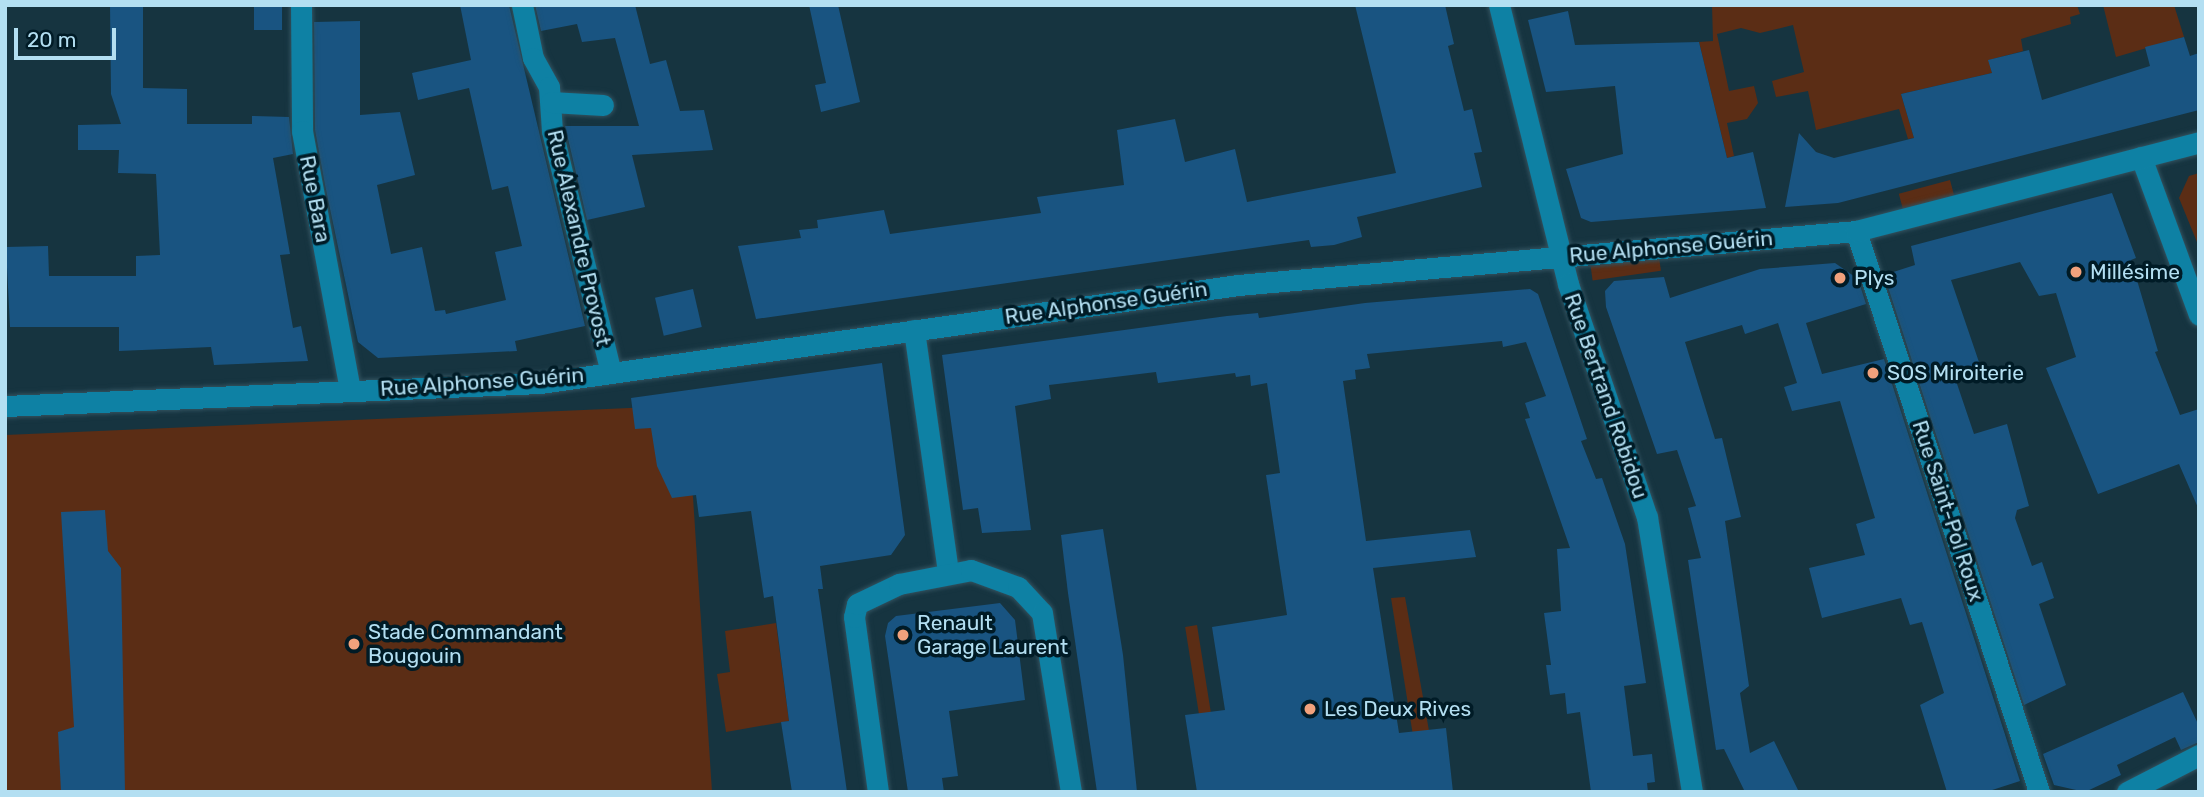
<!DOCTYPE html>
<meta charset="utf-8">
<style>
body{margin:0}
#map{position:relative;width:2204px;height:797px;overflow:hidden;background:#163440;font-family:Rubik,sans-serif}
div>[style]{position:absolute}
.green>*{inset:0;background:#5b2d15;transform-origin:0 0}
.building>*{inset:0;background:#195481;transform-origin:0 0}
.roads{filter:drop-shadow(0 0 2px #32525f) drop-shadow(0 0 2px #32525f)}
.street>*{height:21px;margin:-10.5px;padding:0 10.5px;transform-origin:10.5px;border-radius:10.5px;background:#0e81a4}
.dots>*{width:19px;height:19px;translate:-50% -50%;box-sizing:border-box;border:4px solid #001b26;border-radius:50%}
span{translate:-50% -50%;white-space:nowrap;text-align:center;line-height:1.15;-webkit-text-stroke:7px #001b26;paint-order:stroke}
.street-label{font-size:21px;color:#b3dff2}
.poi-label{font-size:21px;color:#b3dff2}
.left{translate:0 -50%;text-align:left}
.frame{position:absolute;inset:0;border:7px solid #b3dff2;pointer-events:none}
.scale{position:absolute;left:14px;top:28px;width:102px;height:32px;box-sizing:border-box;border:4px solid #b3dff2;border-top:0;padding-left:9px;font-size:21px;line-height:24px;white-space:nowrap;color:#b3dff2;-webkit-text-stroke:5px #001b26;paint-order:stroke}
</style>
<div id="map">
<div class="green">
<i style="clip-path:polygon(1712px 5px,2077px 5px,2080px 14px,2070px 17px,2071px 24px,2021px 39px,2023px 51px,1989px 60px,1992px 73px,1901px 94px,1914px 138px,1908px 139px,1899px 109px,1816px 130px,1808px 91px,1776px 97px,1772px 81px,1804px 72px,1793px 25px,1760px 33px,1741px 28px,1717px 34px,1729px 91px,1754px 86px,1758px 103px,1747px 119px,1727px 123px,1734px 156px,1727px 158px,1699px 42px,1713px 41px)"></i>
<i style="clip-path:polygon(2103px 5px,2174px 5px,2184px 37px,2116px 57px)"></i>
<i style="clip-path:polygon(2199px 173px,2199px 247px,2179px 198px,2189px 176px)"></i>
<i style="left:1950px;top:180px;width:16px;height:53px;rotate:75deg"></i>
<i style="left:1659px;top:257px;width:14px;height:69px;rotate:82deg"></i>
<i style="clip-path:polygon(676px 406px,693px 497px,712px 792px,5px 792px,5px 435px)"></i>
<i style="clip-path:polygon(1405px 597px,1440px 792px,1422px 792px,1391px 598px)"></i>
<i style="clip-path:polygon(776px 623px,789px 721px,726px 732px,717px 674px,730px 672px,725px 631px)"></i>
<i style="left:1197px;top:625px;width:169px;height:12px;rotate:81deg"></i>
</div>
<div class="building">
<i style="clip-path:polygon(110px 5px,143px 5px,143px 88px,187px 89px,187px 124px,252px 124px,252px 116px,289px 117px,293px 154px,273px 158px,290px 254px,280px 255px,293px 328px,301px 326px,308px 361px,214px 365px,211px 347px,119px 351px,119px 327px,10px 327px,6px 247px,48px 246px,49px 276px,136px 276px,136px 256px,160px 255px,156px 174px,118px 173px,119px 150px,78px 150px,78px 125px,121px 124px,111px 94px)"></i>
<i style="left:254px;top:5px;width:28px;height:25px"></i>
<i style="clip-path:polygon(460px 5px,509px 5px,585px 326px,515px 341px,517px 351px,378px 358px,358px 342px,325px 185px,315px 130px,314px 22px,360px 21px,360px 115px,400px 112px,415px 175px,377px 185px,391px 254px,422px 247px,435px 311px,445px 310px,446px 314px,506px 300px,495px 252px,522px 246px,508px 186px,492px 190px,469px 88px,418px 100px,412px 73px,471px 60px)"></i>
<i style="clip-path:polygon(535px 5px,635px 5px,650px 64px,666px 60px,680px 111px,704px 110px,713px 150px,632px 155px,645px 207px,587px 220px,565px 126px,639px 126px,615px 38px,582px 42px,577px 24px,541px 31px)"></i>
<i style="clip-path:polygon(809px 5px,838px 5px,860px 102px,821px 112px,815px 85px,826px 83px)"></i>
<i style="clip-path:polygon(1355px 5px,1445px 5px,1454px 44px,1448px 46px,1464px 111px,1472px 109px,1482px 152px,1474px 153px,1482px 187px,1357px 217px,1362px 237px,1334px 245px,1311px 247px,1309px 240px,756px 319px,738px 246px,801px 238px,799px 230px,818px 228px,817px 220px,884px 210px,890px 234px,1041px 213px,1037px 197px,1124px 185px,1117px 130px,1175px 119px,1185px 162px,1235px 149px,1247px 202px,1396px 173px)"></i>
<i style="clip-path:polygon(1568px 11px,1575px 45px,1699px 42px,1727px 158px,1753px 152px,1766px 208px,1591px 222px,1581px 218px,1566px 169px,1623px 154px,1615px 86px,1546px 92px,1528px 20px)"></i>
<i style="clip-path:polygon(2184px 37px,2190px 56px,2199px 53px,2199px 110px,1838px 203px,1785px 207px,1799px 133px,1816px 152px,1834px 158px,1914px 138px,1901px 94px,1992px 73px,1988px 60px,2029px 50px,2042px 100px,2150px 66px,2145px 47px)"></i>
<i style="clip-path:polygon(2112px 193px,2136px 258px,2131px 260px,2158px 351px,2155px 352px,2180px 415px,2199px 409px,2199px 510px,2179px 464px,2098px 494px,2046px 368px,2076px 357px,2056px 293px,2039px 296px,2020px 262px,1951px 280px,1981px 368px,1954px 375px,1974px 434px,2007px 424px,2029px 506px,2017px 510px,2015px 518px,2032px 566px,2042px 562px,2054px 598px,2039px 604px,2066px 685px,2024px 705px,1884px 275px,1915px 265px,1911px 246px)"></i>
<i style="clip-path:polygon(1835px 263px,1858px 279px,1866px 304px,1806px 323px,1822px 374px,1884px 359px,2020px 781px,1986px 792px,1947px 792px,1920px 705px,1944px 693px,1922px 622px,1910px 625px,1901px 598px,1822px 618px,1809px 568px,1865px 555px,1856px 524px,1875px 518px,1840px 401px,1792px 411px,1784px 387px,1797px 383px,1778px 323px,1745px 334px,1742px 325px,1685px 342px,1715px 439px,1722px 438px,1741px 517px,1725px 521px,1749px 686px,1740px 693px,1750px 753px,1774px 741px,1799px 792px,1745px 792px,1724px 749px,1716px 750px,1688px 560px,1701px 558px,1688px 508px,1696px 506px,1677px 450px,1657px 454px,1606px 307px,1605px 291px,1614px 281px,1664px 277px,1670px 298px,1760px 269px)"></i>
<i style="left:693px;top:289px;width:39px;height:39px;rotate:77deg"></i>
<i style="clip-path:polygon(1530px 289px,1538px 294px,1587px 439px,1581px 441px,1596px 479px,1602px 478px,1625px 544px,1646px 683px,1624px 686px,1633px 756px,1652px 754px,1655px 782px,1647px 783px,1648px 792px,1591px 792px,1580px 712px,1567px 714px,1565px 693px,1550px 695px,1546px 665px,1551px 665px,1544px 613px,1561px 611px,1557px 549px,1570px 548px,1525px 419px,1530px 418px,1525px 403px,1546px 396px,1526px 342px,1503px 347px,1502px 341px,1367px 354px,1370px 368px,1355px 370px,1356px 379px,1343px 381px,1366px 541px,1470px 530px,1476px 557px,1373px 568px,1399px 733px,1446px 728px,1453px 792px,1197px 792px,1185px 715px,1225px 710px,1212px 627px,1287px 615px,1266px 475px,1280px 473px,1267px 383px,1251px 386px,1250px 375px,1236px 377px,1235px 373px,1158px 383px,1156px 372px,1049px 385px,1051px 399px,1015px 406px,1031px 530px,982px 533px,978px 508px,963px 510px,942px 355px,1227px 316px,1258px 313px,1259px 318px,1365px 303px)"></i>
<i style="clip-path:polygon(882px 363px,905px 535px,891px 555px,820px 566px,823px 589px,818px 589px,847px 792px,792px 792px,781px 722px,789px 721px,773px 596px,764px 598px,751px 511px,699px 517px,696px 495px,672px 498px,657px 466px,651px 428px,635px 429px,631px 398px)"></i>
<i style="clip-path:polygon(105px 510px,108px 551px,121px 568px,125px 792px,61px 792px,58px 732px,74px 727px,61px 512px)"></i>
<i style="clip-path:polygon(1103px 529px,1123px 655px,1137px 792px,1097px 792px,1068px 593px,1061px 535px)"></i>
<i style="clip-path:polygon(1000px 603px,1015px 620px,1025px 700px,949px 711px,958px 776px,942px 778px,944px 792px,908px 792px,885px 636px,888px 623px,896px 616px)"></i>
<i style="clip-path:polygon(2183px 692px,2199px 726px,2199px 742px,2181px 750px,2175px 737px,2117px 765px,2121px 775px,2085px 792px,2054px 785px,2043px 754px)"></i>
</div>
<div class="roads">
<div class="street">
<i style="left:301px;top:5px;width:126px;rotate:89.5deg"></i>
<i style="left:302px;top:131px;width:263px;rotate:79.5deg"></i>
<i style="left:522px;top:5px;width:54px;rotate:78.3deg"></i>
<i style="left:533px;top:58px;width:33px;rotate:61deg"></i>
<i style="left:549px;top:87px;width:44px;rotate:86.1deg"></i>
<i style="left:552px;top:131px;width:249px;rotate:76.3deg"></i>
<i style="left:1499px;top:5px;width:287px;rotate:76.1deg"></i>
<i style="left:1568px;top:284px;width:246px;rotate:71.3deg"></i>
<i style="left:1647px;top:517px;width:279px;rotate:80.7deg"></i>
<i style="left:551px;top:102px;width:52px;rotate:3.3deg"></i>
<i style="left:2141px;top:157px;width:168px;rotate:69.8deg"></i>
<i style="left:1856px;top:231px;width:590px;rotate:71.93deg"></i>
<i style="left:914px;top:330px;width:245px;rotate:82deg"></i>
<i style="left:5px;top:406px;width:535px;rotate:-2.46deg"></i>
<i style="left:540px;top:383px;width:705px;rotate:-7.99deg"></i>
<i style="left:1238px;top:285px;width:620px;rotate:-4.99deg"></i>
<i style="left:1856px;top:231px;width:354px;rotate:-14.5deg"></i>
<i style="left:878px;top:792px;width:177px;rotate:-97.8deg"></i>
<i style="left:854px;top:617px;width:13px;rotate:-77deg"></i>
<i style="left:857px;top:604px;width:47px;rotate:-25.5deg"></i>
<i style="left:899px;top:584px;width:73px;rotate:-11deg"></i>
<i style="left:971px;top:570px;width:50px;rotate:19.9deg"></i>
<i style="left:1018px;top:587px;width:35px;rotate:47deg"></i>
<i style="left:1042px;top:613px;width:181px;rotate:80.8deg"></i>
<i style="left:2127px;top:792px;width:81px;rotate:-27.2deg"></i>
</div>
</div>
<div class="dots">
<i style="left:2076px;top:272px;background:#f1a17c"></i>
<i style="left:1840px;top:278px;background:#f1a17c"></i>
<i style="left:1873px;top:373px;background:#f1a17c"></i>
<i style="left:903px;top:635px;background:#f1a17c"></i>
<i style="left:354px;top:644px;background:#f1a17c"></i>
<i style="left:1310px;top:709px;background:#f1a17c"></i>
</div>
<div class="street-label">
<span style="left:315px;top:199px;rotate:79deg">Rue Bara</span>
<span style="left:579px;top:238px;rotate:77deg">Rue Alexandre Provost</span>
<span style="left:1671px;top:247px;rotate:-5deg">Rue Alphonse Guérin</span>
<span style="left:1106px;top:303px;rotate:-8deg">Rue Alphonse Guérin</span>
<span style="left:482px;top:382px;rotate:-4deg">Rue Alphonse Guérin</span>
<span style="left:1606px;top:396px;rotate:71deg">Rue Bertrand Robidou</span>
<span style="left:1948px;top:511px;rotate:72deg">Rue Saint-Pol Roux</span>
</div>
<div class="poi-label">
<span class="left" style="left:2090px;top:272px">Millésime</span>
<span class="left" style="left:1854px;top:278px">Plys</span>
<span class="left" style="left:1887px;top:373px">SOS Miroiterie</span>
<span class="left" style="left:917px;top:635px">Renault<br>Garage Laurent</span>
<span class="left" style="left:368px;top:644px">Stade Commandant<br>Bougouin</span>
<span class="left" style="left:1324px;top:709px">Les Deux Rives</span>
</div>
<div class="frame"></div>
<div class="scale">20 m</div>
</div>
